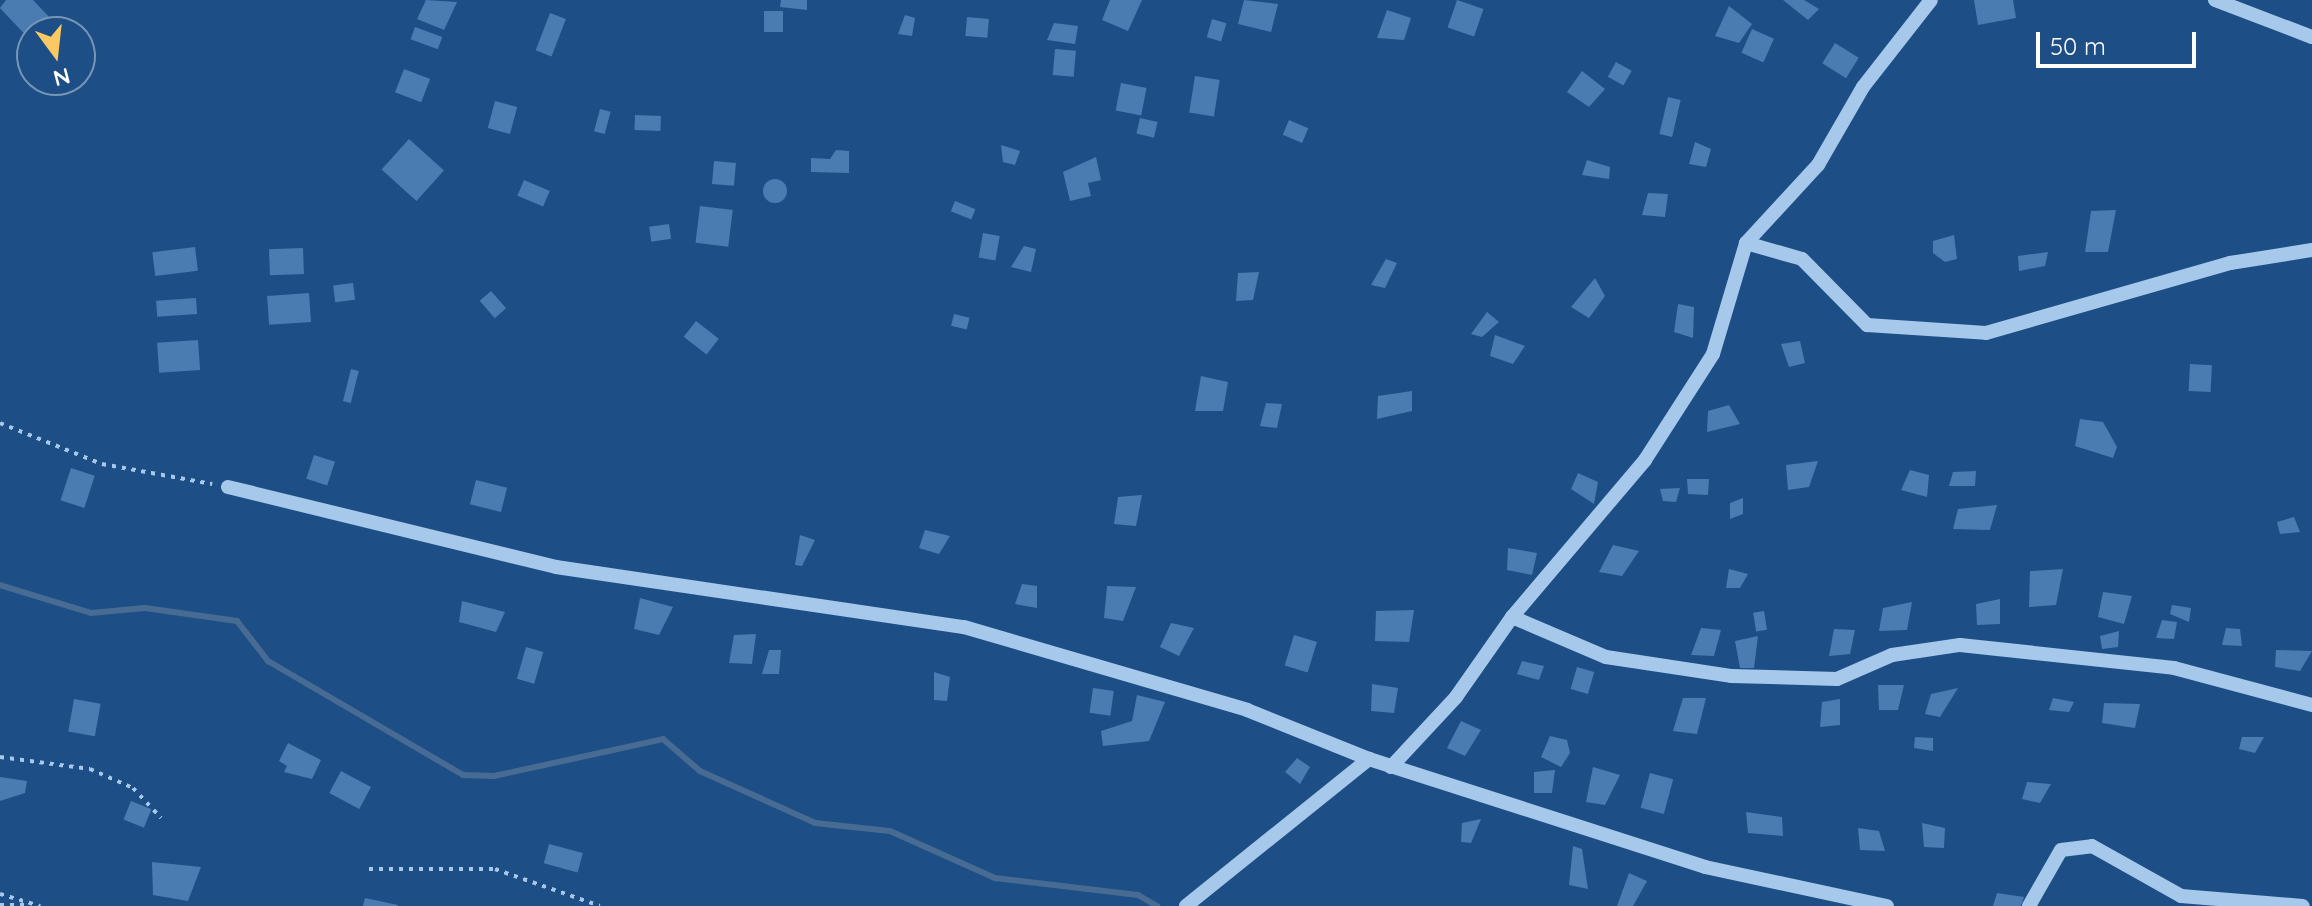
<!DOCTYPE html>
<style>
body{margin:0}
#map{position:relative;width:2312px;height:906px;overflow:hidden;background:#1d4f86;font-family:Quicksand,sans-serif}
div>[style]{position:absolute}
.stream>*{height:6px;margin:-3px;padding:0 3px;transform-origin:3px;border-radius:3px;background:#476b93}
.building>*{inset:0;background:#4a7bb1;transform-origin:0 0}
.round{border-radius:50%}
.path>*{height:4px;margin-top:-2px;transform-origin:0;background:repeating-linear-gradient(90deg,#a6c8eb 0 4px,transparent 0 10px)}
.minor>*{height:14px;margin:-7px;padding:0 7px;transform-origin:7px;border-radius:7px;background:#a6c8eb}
span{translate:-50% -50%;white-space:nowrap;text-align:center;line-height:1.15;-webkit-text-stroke:6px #1d4f86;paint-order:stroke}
.north{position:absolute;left:16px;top:16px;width:80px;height:80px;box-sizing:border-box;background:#1d4f86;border:2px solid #7795b6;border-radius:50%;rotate:165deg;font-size:22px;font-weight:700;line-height:32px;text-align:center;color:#fff}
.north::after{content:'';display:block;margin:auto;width:28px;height:36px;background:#fac964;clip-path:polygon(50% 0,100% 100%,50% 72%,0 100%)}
.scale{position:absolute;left:2036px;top:32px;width:160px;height:36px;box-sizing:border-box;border:4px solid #fff;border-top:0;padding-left:10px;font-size:24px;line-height:28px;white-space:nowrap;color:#fff;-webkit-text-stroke:6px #1d4f86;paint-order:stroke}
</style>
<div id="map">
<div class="stream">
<i style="left:0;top:585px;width:95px;rotate:17.1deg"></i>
<i style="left:91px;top:613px;width:54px;rotate:-5.3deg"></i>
<i style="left:145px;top:608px;width:93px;rotate:8deg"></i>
<i style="left:237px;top:621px;width:51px;rotate:52.2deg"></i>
<i style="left:268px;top:661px;width:226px;rotate:30.3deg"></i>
<i style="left:463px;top:775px;width:31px;rotate:2deg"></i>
<i style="left:494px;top:776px;width:173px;rotate:-12.3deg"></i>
<i style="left:663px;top:739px;width:49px;rotate:40.9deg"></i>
<i style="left:700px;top:771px;width:126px;rotate:24.3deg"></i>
<i style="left:815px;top:823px;width:75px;rotate:6.1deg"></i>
<i style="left:890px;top:831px;width:115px;rotate:24.1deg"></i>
<i style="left:995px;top:878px;width:144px;rotate:6.8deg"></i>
<i style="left:1138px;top:895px;width:22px;rotate:30deg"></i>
</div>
<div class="building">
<i style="clip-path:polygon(6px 0,33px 0,52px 20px,32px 32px,32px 42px,0 8px)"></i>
<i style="clip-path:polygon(426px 0,457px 2px,444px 30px,417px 19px)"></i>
<i style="clip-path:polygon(781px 0,807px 0,807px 10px,780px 7px)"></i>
<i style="clip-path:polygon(1110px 0,1142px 0,1128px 31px,1102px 20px)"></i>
<i style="clip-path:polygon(1244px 0,1278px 4px,1271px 32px,1238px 24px)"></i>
<i style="left:1457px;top:0;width:28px;height:29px;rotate:19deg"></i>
<i style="clip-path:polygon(1783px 0,1804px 0,1819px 9px,1808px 20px)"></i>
<i style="clip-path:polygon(1974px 0,2013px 0,2016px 18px,1978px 25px)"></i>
<i style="clip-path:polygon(1729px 6px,1752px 24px,1739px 43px,1715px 36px)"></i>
<i style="clip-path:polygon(1387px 10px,1411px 18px,1404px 40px,1377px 38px)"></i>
<i style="left:764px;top:11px;width:19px;height:21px"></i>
<i style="left:550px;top:13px;width:17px;height:40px;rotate:21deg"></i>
<i style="clip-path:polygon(905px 15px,915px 18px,912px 36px,898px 34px)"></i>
<i style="left:967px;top:17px;width:22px;height:19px;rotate:5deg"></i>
<i style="left:1212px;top:19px;width:15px;height:19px;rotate:16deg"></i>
<i style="clip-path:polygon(1054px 23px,1078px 26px,1075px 44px,1047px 40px)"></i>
<i style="left:415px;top:27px;width:29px;height:13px;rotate:20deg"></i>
<i style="left:1752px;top:29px;width:24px;height:26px;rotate:24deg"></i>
<i style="left:1835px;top:43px;width:28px;height:24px;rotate:32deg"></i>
<i style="left:1055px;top:49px;width:21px;height:26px;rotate:5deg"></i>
<i style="left:1616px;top:62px;width:18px;height:17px;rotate:29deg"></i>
<i style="left:404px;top:69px;width:28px;height:25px;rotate:21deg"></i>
<i style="clip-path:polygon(1582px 71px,1605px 89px,1589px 107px,1567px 92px)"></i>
<i style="left:1195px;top:76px;width:25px;height:37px;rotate:9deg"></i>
<i style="left:1121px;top:83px;width:26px;height:28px;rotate:11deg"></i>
<i style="left:1668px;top:97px;width:13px;height:38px;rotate:13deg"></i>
<i style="left:495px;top:101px;width:23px;height:28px;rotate:15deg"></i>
<i style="left:600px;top:109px;width:11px;height:23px;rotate:15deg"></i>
<i style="left:635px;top:115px;width:26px;height:15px;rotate:2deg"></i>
<i style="left:1140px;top:118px;width:18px;height:16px;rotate:13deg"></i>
<i style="left:1289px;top:120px;width:21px;height:16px;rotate:23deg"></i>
<i style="left:409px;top:139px;width:47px;height:41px;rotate:42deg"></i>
<i style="clip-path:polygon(1695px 142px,1711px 149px,1706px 167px,1689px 164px)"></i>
<i style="clip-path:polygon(1001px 145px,1020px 151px,1015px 165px,1003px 162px)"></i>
<i style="clip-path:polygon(836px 150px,849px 151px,849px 173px,811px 172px,811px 158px,830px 159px)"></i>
<i style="clip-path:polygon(1096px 157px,1101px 180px,1088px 183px,1091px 196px,1070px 201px,1063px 172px)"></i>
<i style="clip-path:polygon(1587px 160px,1610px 167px,1609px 179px,1582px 175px)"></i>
<i style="left:714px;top:161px;width:22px;height:23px;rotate:5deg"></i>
<i class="round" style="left:763px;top:179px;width:24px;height:24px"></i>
<i style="left:524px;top:180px;width:28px;height:17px;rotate:23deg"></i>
<i style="clip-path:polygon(1648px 193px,1668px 194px,1665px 217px,1642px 215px)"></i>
<i style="left:955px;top:201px;width:22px;height:11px;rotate:22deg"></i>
<i style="left:700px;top:206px;width:33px;height:37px;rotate:7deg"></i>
<i style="clip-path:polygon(2116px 210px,2108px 252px,2085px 252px,2091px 211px)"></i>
<i style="left:669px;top:224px;width:15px;height:20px;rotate:82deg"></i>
<i style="left:983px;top:233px;width:17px;height:25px;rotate:10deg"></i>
<i style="clip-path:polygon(1954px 235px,1957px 259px,1945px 262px,1933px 253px,1933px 241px)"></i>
<i style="clip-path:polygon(1024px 246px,1036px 249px,1031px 272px,1011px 267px)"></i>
<i style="left:195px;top:247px;width:24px;height:43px;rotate:83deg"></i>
<i style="left:303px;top:248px;width:26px;height:34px;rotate:88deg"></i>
<i style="clip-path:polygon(2048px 252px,2045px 266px,2019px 271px,2018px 256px)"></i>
<i style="clip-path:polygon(1386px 259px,1397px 263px,1385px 288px,1371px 285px)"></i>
<i style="clip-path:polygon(1259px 272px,1253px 300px,1236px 301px,1238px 273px)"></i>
<i style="clip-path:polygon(1595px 278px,1605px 296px,1589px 318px,1571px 307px)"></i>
<i style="left:353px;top:283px;width:17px;height:20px;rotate:83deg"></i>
<i style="left:491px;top:291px;width:23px;height:15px;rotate:49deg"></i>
<i style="left:309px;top:293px;width:29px;height:42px;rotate:86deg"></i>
<i style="left:196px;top:298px;width:16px;height:40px;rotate:86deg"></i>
<i style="clip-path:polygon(1678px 304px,1694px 307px,1693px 338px,1674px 332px)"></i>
<i style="clip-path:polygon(1487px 312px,1499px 322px,1482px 337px,1471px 334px)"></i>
<i style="left:954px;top:314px;width:16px;height:12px;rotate:14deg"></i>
<i style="left:696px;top:321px;width:29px;height:20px;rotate:38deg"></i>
<i style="clip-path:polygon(1495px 335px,1525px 346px,1513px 364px,1490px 356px)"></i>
<i style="left:198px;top:340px;width:30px;height:41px;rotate:86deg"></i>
<i style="clip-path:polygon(1800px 341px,1805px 363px,1789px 367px,1781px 344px)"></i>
<i style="left:2190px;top:364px;width:22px;height:27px;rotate:3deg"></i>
<i style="left:351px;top:369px;width:8px;height:33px;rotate:14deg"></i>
<i style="clip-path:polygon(1201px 376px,1228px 382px,1223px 411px,1195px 411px)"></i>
<i style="clip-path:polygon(1412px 391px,1412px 411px,1377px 419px,1378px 396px)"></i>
<i style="clip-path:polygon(1266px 403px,1282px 404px,1277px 428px,1260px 426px)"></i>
<i style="clip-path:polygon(1729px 405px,1740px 424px,1707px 432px,1708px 411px)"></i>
<i style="clip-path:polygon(2080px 419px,2103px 422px,2117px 447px,2113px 458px,2075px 446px)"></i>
<i style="left:314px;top:455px;width:22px;height:25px;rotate:18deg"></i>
<i style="clip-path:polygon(1818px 461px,1809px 487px,1788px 490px,1786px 465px)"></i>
<i style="left:71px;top:468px;width:25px;height:34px;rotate:18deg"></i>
<i style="clip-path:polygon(1910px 470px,1929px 475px,1927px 497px,1901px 490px)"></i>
<i style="clip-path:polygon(1976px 471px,1975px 486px,1949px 486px,1953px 472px)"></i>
<i style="clip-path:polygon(1578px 473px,1598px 482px,1594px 504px,1571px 489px)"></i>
<i style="clip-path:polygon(1687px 479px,1709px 479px,1708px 495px,1688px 494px)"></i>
<i style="left:476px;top:480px;width:32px;height:25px;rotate:14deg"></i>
<i style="clip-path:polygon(1680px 488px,1676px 502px,1663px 501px,1660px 489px)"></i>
<i style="clip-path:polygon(1142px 495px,1136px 526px,1114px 524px,1118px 497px)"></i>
<i style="clip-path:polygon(1743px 498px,1743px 514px,1730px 519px,1730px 503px)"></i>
<i style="clip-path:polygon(1997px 505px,1990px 530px,1953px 529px,1958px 509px)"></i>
<i style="clip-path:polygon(2294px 517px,2300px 532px,2280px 534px,2277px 522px)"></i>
<i style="clip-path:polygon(925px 530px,950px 536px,939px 554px,919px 548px)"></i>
<i style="clip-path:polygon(800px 535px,815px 540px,802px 566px,795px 565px)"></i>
<i style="clip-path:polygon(1613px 545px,1639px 551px,1622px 576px,1599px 572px)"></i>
<i style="clip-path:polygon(1508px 548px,1537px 553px,1532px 575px,1507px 570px)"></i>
<i style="clip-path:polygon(1729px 569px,1748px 574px,1740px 588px,1726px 588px)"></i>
<i style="clip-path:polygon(2063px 569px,2056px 605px,2029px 607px,2030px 571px)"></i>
<i style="clip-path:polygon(1022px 584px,1037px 586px,1037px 608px,1015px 604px)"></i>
<i style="clip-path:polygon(1107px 586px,1136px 587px,1123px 621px,1104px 618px)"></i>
<i style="clip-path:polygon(2103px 592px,2132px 596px,2124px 624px,2098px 617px)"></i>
<i style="clip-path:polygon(640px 598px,673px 607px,659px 635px,634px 629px)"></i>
<i style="clip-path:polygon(2000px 599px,2000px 624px,1977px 625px,1976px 604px)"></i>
<i style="clip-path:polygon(462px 601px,505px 612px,496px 632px,459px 622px)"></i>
<i style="clip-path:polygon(1912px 602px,1907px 630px,1879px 631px,1883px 608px)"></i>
<i style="clip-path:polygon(2172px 605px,2191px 608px,2189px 622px,2170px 614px)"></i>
<i style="clip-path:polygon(1414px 610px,1409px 642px,1375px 641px,1376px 611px)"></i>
<i style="left:1764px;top:611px;width:19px;height:11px;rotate:81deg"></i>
<i style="clip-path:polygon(2162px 620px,2177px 622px,2174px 639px,2156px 638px)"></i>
<i style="clip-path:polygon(1171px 623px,1194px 628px,1179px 656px,1160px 647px)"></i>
<i style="clip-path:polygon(1701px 628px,1721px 630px,1714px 656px,1691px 655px)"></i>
<i style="clip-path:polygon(2226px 628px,2240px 629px,2242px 646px,2222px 645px)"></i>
<i style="clip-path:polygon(1834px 629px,1855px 630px,1850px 654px,1829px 656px)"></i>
<i style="clip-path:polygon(2119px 631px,2118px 647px,2102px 649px,2100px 636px)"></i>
<i style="clip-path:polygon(756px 634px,752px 664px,729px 663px,734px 635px)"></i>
<i style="left:1294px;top:635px;width:24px;height:32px;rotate:17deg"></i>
<i style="clip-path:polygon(1758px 636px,1754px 668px,1740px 668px,1735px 641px)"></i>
<i style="left:526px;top:647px;width:18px;height:33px;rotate:16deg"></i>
<i style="clip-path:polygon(769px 650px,781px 650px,779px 674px,762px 674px)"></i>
<i style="clip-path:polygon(2276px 650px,2312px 651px,2300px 671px,2275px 667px)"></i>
<i style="clip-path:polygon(1522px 661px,1544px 666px,1539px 680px,1517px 674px)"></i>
<i style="left:1577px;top:667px;width:18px;height:23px;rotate:16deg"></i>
<i style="clip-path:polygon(934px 672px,950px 677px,947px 701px,934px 700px)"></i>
<i style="clip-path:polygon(1372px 684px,1398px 688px,1394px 713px,1371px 711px)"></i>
<i style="clip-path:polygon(1878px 685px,1904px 685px,1898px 710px,1879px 710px)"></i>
<i style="left:1093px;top:688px;width:21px;height:25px;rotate:8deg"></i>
<i style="clip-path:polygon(1958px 688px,1940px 717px,1925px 714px,1931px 694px)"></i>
<i style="clip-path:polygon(1137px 695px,1165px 702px,1149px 741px,1103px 746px,1101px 731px,1132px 721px)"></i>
<i style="clip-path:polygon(1683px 698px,1706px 698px,1697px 734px,1673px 731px)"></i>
<i style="clip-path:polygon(2053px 698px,2074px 702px,2069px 712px,2049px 710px)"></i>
<i style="left:74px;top:699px;width:27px;height:33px;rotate:10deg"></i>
<i style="clip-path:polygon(1840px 699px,1840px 725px,1820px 727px,1822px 702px)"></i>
<i style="clip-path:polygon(2104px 703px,2140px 704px,2135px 728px,2102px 723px)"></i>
<i style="clip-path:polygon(1461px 721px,1481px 730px,1465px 756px,1447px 748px)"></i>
<i style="clip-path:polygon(1550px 736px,1567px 740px,1570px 753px,1561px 767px,1541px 757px)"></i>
<i style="clip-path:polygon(1915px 737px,1933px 738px,1933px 751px,1914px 748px)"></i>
<i style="clip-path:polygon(2242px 737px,2264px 737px,2255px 753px,2239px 749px)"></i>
<i style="clip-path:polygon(288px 743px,321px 760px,312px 779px,284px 772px,287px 766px,279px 761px)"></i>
<i style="clip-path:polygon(1297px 758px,1310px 767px,1300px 784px,1285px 772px)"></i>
<i style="clip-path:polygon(1593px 767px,1620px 775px,1605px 805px,1586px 802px)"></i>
<i style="clip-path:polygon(1555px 770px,1552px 793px,1534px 793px,1534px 772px)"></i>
<i style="left:341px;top:771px;width:34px;height:25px;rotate:28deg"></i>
<i style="left:1650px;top:773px;width:24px;height:36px;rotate:15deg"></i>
<i style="clip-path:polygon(0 777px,27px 781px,25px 793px,0 801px)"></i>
<i style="clip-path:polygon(2027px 782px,2051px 784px,2040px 803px,2022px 799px)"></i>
<i style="left:131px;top:801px;width:22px;height:20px;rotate:22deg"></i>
<i style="clip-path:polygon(1746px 812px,1782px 817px,1783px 836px,1748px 833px)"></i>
<i style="clip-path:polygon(1481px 819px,1471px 843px,1461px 842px,1462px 823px)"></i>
<i style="clip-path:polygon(1922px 823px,1945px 828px,1944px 848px,1924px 847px)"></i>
<i style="clip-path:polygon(1858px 828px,1879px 831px,1885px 851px,1860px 850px)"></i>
<i style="left:549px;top:844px;width:35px;height:20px;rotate:15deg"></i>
<i style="clip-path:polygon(1573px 846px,1582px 849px,1588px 889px,1569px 885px)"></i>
<i style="clip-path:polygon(152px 862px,201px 867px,188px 901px,153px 895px)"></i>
<i style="clip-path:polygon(1629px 873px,1647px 881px,1633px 906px,1617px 906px)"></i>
<i style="clip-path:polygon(1997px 893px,2024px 897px,2021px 906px,1993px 906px)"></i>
<i style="clip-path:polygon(365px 898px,398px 905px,398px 906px,363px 906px)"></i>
</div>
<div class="path">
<i style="left:0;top:423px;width:110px;rotate:21.9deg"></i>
<i style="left:102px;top:464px;width:112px;rotate:10.3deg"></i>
<i style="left:0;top:757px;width:91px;rotate:7.6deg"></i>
<i style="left:90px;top:769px;width:47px;rotate:23.8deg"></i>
<i style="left:133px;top:788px;width:41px;rotate:47deg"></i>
<i style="left:369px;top:869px;width:126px"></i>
<i style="left:495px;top:869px;width:111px;rotate:19.4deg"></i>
<i style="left:0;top:894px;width:42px;rotate:16.7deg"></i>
<i style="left:0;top:905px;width:30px"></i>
</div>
<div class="minor">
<i style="left:2215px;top:0;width:104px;rotate:20.9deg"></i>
<i style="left:1746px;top:243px;width:58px;rotate:15.9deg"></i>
<i style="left:1802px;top:259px;width:93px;rotate:45.4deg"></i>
<i style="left:1867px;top:325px;width:119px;rotate:3.8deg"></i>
<i style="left:1986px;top:333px;width:254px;rotate:-16deg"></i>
<i style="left:2230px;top:263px;width:83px;rotate:-9deg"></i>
<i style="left:228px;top:487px;width:338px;rotate:13.7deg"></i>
<i style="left:556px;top:567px;width:412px;rotate:8.4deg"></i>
<i style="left:964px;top:627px;width:295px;rotate:16.3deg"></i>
<i style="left:1247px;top:710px;width:131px;rotate:21.9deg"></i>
<i style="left:1369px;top:759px;width:353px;rotate:17.8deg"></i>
<i style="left:1705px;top:867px;width:186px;rotate:12.1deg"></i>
<i style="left:1512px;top:617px;width:102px;rotate:23.1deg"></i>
<i style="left:1606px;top:657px;width:126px;rotate:8.6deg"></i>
<i style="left:1731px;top:676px;width:106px;rotate:1.6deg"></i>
<i style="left:1837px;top:679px;width:60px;rotate:-23.6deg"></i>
<i style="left:1892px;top:655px;width:69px;rotate:-8.4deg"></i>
<i style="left:1960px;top:645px;width:215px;rotate:6.1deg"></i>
<i style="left:2174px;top:668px;width:143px;rotate:15deg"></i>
<i style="left:1391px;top:767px;width:96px;rotate:-47.1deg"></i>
<i style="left:1456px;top:697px;width:98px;rotate:-55deg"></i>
<i style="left:1512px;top:617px;width:206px;rotate:-49.7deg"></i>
<i style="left:1645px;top:460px;width:126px;rotate:-57.3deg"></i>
<i style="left:1713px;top:354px;width:116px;rotate:-73.4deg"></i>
<i style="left:1746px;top:243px;width:106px;rotate:-47.3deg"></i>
<i style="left:1818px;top:165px;width:90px;rotate:-60deg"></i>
<i style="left:1863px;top:87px;width:110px;rotate:-52deg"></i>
<i style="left:1186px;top:906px;width:235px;rotate:-38.8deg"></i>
<i style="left:2029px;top:906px;width:64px;rotate:-60.3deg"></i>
<i style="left:2061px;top:850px;width:31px;rotate:-7deg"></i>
<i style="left:2092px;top:846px;width:102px;rotate:29.3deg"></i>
<i style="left:2181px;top:896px;width:122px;rotate:4.7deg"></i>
</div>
<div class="north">N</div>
<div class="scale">50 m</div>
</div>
